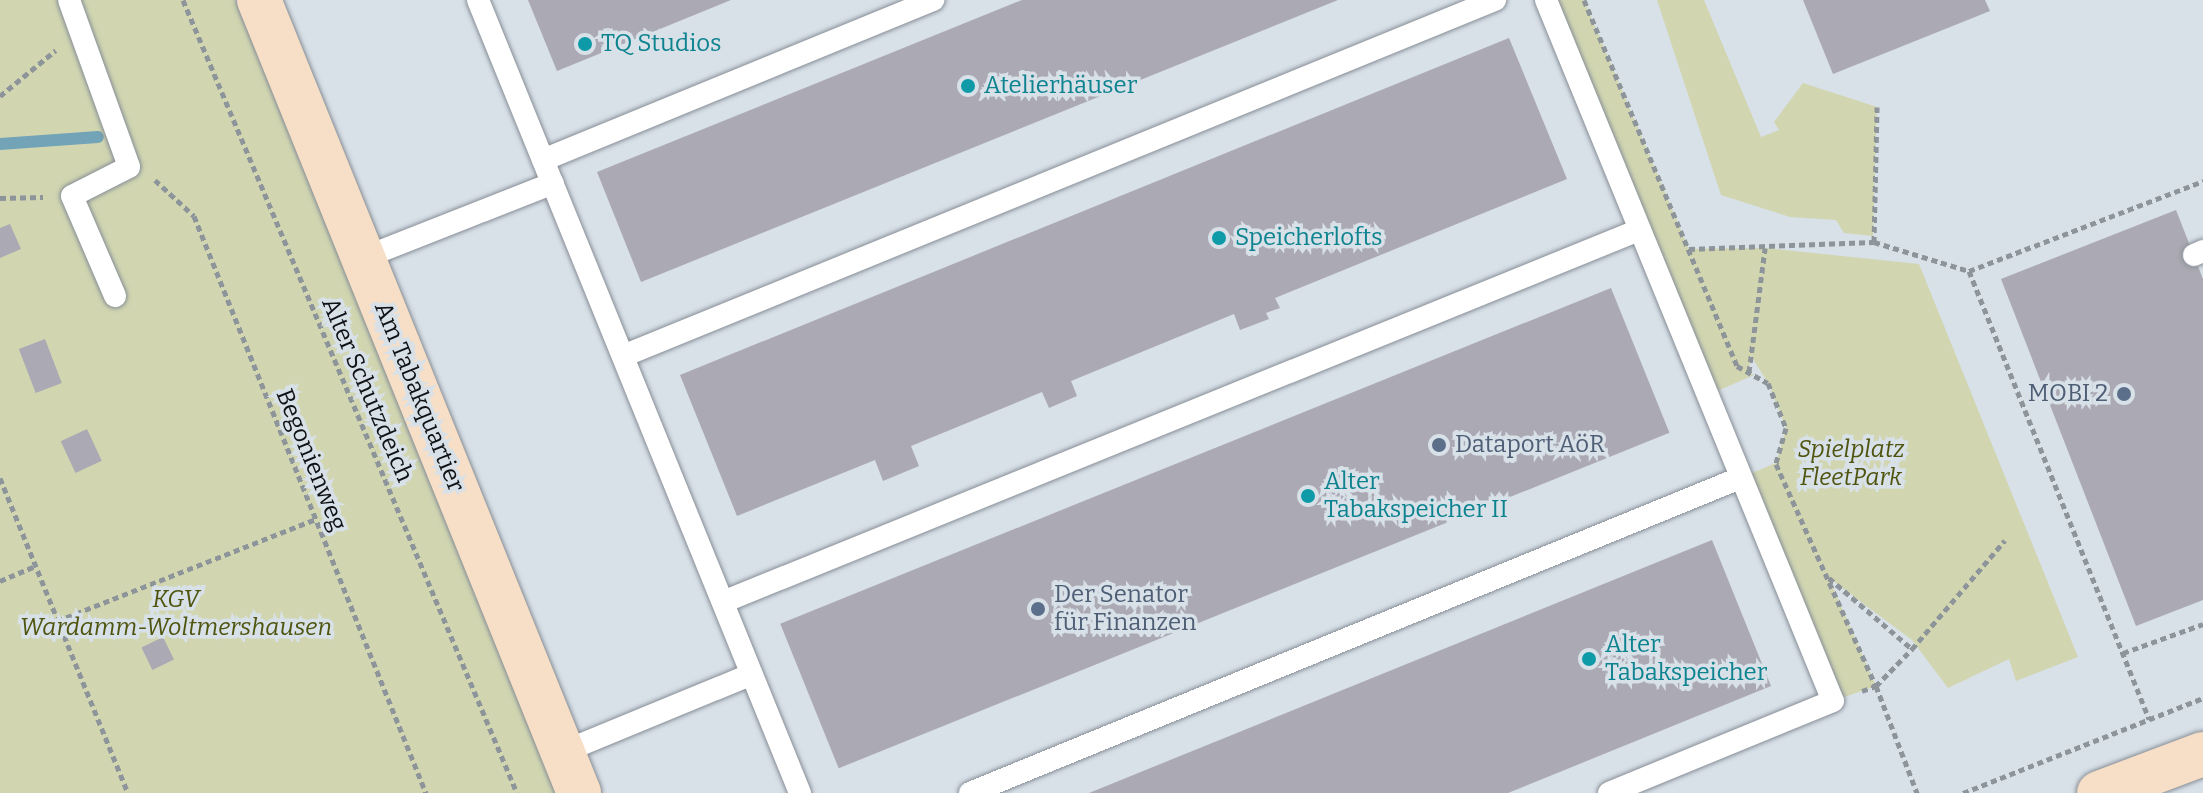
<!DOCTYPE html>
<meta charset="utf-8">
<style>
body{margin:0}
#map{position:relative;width:2203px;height:793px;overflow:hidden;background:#d8e0e8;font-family:Bitter,serif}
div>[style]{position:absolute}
.green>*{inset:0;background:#d1d6b1}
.stream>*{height:12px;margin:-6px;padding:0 6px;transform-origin:6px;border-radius:6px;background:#73a3b7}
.building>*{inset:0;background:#aba9b3;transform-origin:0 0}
.path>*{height:5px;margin-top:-2.5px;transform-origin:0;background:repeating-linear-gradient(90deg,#8e959a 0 6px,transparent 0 10px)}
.roads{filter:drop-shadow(0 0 2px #878e96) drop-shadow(0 0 2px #878e96)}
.lane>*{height:22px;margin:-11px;padding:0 11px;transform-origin:11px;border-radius:11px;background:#fff}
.secondary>*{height:44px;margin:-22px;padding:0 22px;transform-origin:22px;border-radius:22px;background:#f6dfc6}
.dots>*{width:22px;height:22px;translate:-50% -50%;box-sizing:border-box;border:4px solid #d8e0e8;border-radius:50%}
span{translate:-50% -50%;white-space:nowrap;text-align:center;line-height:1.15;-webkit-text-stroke:7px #d8e0e8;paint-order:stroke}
.culture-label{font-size:24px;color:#0d838f}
.left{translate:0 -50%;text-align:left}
.street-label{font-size:24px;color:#0f1214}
.service-label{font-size:24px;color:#4e5e75}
.right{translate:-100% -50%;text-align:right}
.park-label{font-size:24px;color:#4f550f;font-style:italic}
</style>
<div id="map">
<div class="green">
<i style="clip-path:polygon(0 0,235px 0,562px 793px,0 793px)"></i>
<i style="clip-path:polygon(1546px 0,1584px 0,1689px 249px,1765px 248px,1919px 264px,2078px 657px,2016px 681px,2009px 659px,1948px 688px,1912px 640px,1829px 578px,1876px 686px,1833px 701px,1740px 478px,1776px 463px,1786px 428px,1768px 383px,1751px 356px,1749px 372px,1754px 375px,1706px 396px)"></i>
<i style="clip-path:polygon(1657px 0,1704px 0,1761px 137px,1779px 130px,1774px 122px,1803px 83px,1877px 107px,1873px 236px,1844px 233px,1836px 220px,1790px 217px,1721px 195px)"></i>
</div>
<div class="stream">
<i style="left:0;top:144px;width:98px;rotate:-4.1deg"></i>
</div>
<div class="building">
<i style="clip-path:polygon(528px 0,731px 0,557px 71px)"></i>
<i style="clip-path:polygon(1022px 0,1338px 0,641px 282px,597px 172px)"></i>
<i style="clip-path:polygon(1803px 0,1985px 0,1990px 11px,1833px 74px)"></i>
<i style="clip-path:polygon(1509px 38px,1567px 179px,1275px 298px,1280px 308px,1266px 313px,1269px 319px,1240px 330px,1234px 314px,1071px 381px,1077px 396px,1049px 408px,1042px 392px,911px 446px,919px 466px,883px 481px,875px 460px,737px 516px,680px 375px)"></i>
<i style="clip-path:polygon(2176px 210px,2203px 279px,2203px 600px,2136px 626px,2001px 279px)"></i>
<i style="clip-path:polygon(10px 224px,21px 249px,0 258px,0 228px)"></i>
<i style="left:1611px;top:288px;width:156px;height:896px;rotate:68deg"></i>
<i style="left:45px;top:339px;width:47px;height:28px;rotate:69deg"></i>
<i style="left:87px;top:429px;width:35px;height:29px;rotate:65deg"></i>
<i style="clip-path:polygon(1712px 540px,1771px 686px,1508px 793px,1089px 793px)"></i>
<i style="left:163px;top:637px;width:25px;height:24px;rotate:64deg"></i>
</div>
<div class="path">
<i style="left:183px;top:0;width:860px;rotate:67.16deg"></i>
<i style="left:1584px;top:0;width:397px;rotate:67.3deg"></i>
<i style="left:1737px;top:366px;width:35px;rotate:29deg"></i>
<i style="left:1768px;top:383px;width:48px;rotate:68.2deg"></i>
<i style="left:1786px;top:428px;width:37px;rotate:106deg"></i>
<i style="left:1776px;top:464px;width:243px;rotate:65.8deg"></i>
<i style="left:1876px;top:686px;width:115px;rotate:69deg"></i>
<i style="left:0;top:96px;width:72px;rotate:-39.4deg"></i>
<i style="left:155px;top:180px;width:53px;rotate:42.7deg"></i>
<i style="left:194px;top:216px;width:622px;rotate:68.1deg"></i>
<i style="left:0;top:198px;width:43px;rotate:-1.3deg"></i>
<i style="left:1874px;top:242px;width:135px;rotate:-88.7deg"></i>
<i style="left:1689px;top:249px;width:185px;rotate:-2.2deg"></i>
<i style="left:1874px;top:242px;width:99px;rotate:17deg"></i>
<i style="left:1969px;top:271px;width:483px;rotate:68.1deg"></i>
<i style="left:1969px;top:271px;width:251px;rotate:-21deg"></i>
<i style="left:1749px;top:372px;width:125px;rotate:-82.6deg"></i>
<i style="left:0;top:478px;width:340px;rotate:67.9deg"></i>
<i style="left:1829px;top:578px;width:109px;rotate:40.5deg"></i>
<i style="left:0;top:581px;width:38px;rotate:-23deg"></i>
<i style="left:57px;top:621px;width:278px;rotate:-21.5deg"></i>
<i style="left:2123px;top:653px;width:85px;rotate:-19.9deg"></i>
<i style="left:1862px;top:691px;width:15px;rotate:-20deg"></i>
<i style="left:1876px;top:686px;width:52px;rotate:-45.8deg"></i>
<i style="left:1912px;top:649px;width:143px;rotate:-49.5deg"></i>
<i style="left:1963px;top:793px;width:258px;rotate:-21.6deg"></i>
</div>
<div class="roads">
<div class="lane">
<i style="left:69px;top:0;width:177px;rotate:70.2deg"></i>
<i style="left:129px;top:167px;width:64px;rotate:153deg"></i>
<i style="left:72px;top:196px;width:109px;rotate:66.7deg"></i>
<i style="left:478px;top:0;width:856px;rotate:67.9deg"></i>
<i style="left:1546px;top:0;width:757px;rotate:67.74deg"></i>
<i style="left:1833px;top:701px;width:242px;rotate:157.7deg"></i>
<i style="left:543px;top:160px;width:422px;rotate:-22.3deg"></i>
<i style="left:2194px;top:255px;width:10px;rotate:-24deg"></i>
<i style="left:363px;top:258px;width:204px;rotate:-21.5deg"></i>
<i style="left:623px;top:356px;width:942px;rotate:-22.21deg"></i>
<i style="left:723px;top:602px;width:989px;rotate:-22.1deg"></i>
<i style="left:563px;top:752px;width:204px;rotate:-22.4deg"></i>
<i style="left:970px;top:793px;width:832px;rotate:-22.25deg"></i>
</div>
<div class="secondary">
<i style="left:259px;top:0;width:855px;rotate:68.02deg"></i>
<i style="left:2099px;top:793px;width:111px;rotate:-20.6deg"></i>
</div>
</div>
<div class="dots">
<i style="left:585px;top:44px;background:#0f9aa8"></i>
<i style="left:968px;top:86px;background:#0f9aa8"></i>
<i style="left:1219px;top:238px;background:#0f9aa8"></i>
<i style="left:2124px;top:394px;background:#5c6f8a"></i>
<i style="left:1439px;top:445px;background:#5c6f8a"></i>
<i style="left:1308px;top:496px;background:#0f9aa8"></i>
<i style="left:1038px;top:609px;background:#5c6f8a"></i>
<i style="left:1589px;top:659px;background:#0f9aa8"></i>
</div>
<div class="culture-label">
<span class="left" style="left:601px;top:44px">TQ Studios</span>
<span class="left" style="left:984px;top:86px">Atelierhäuser</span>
<span class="left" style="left:1235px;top:238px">Speicherlofts</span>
<span class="left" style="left:1324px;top:496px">Alter<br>Tabakspeicher II</span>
<span class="left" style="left:1605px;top:659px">Alter<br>Tabakspeicher</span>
</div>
<div class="street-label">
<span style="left:367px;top:390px;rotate:67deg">Alter Schutzdeich</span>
<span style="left:419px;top:397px;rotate:68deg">Am Tabakquartier</span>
<span style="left:311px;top:460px;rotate:68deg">Begonienweg</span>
</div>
<div class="service-label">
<span class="right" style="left:2108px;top:394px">MOBI 2</span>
<span class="left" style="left:1455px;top:445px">Dataport AöR</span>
<span class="left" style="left:1054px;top:609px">Der Senator<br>für Finanzen</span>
</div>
<div class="park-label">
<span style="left:1851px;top:464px">Spielplatz<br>FleetPark</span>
<span style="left:176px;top:614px">KGV<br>Wardamm-Woltmershausen</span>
</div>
</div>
